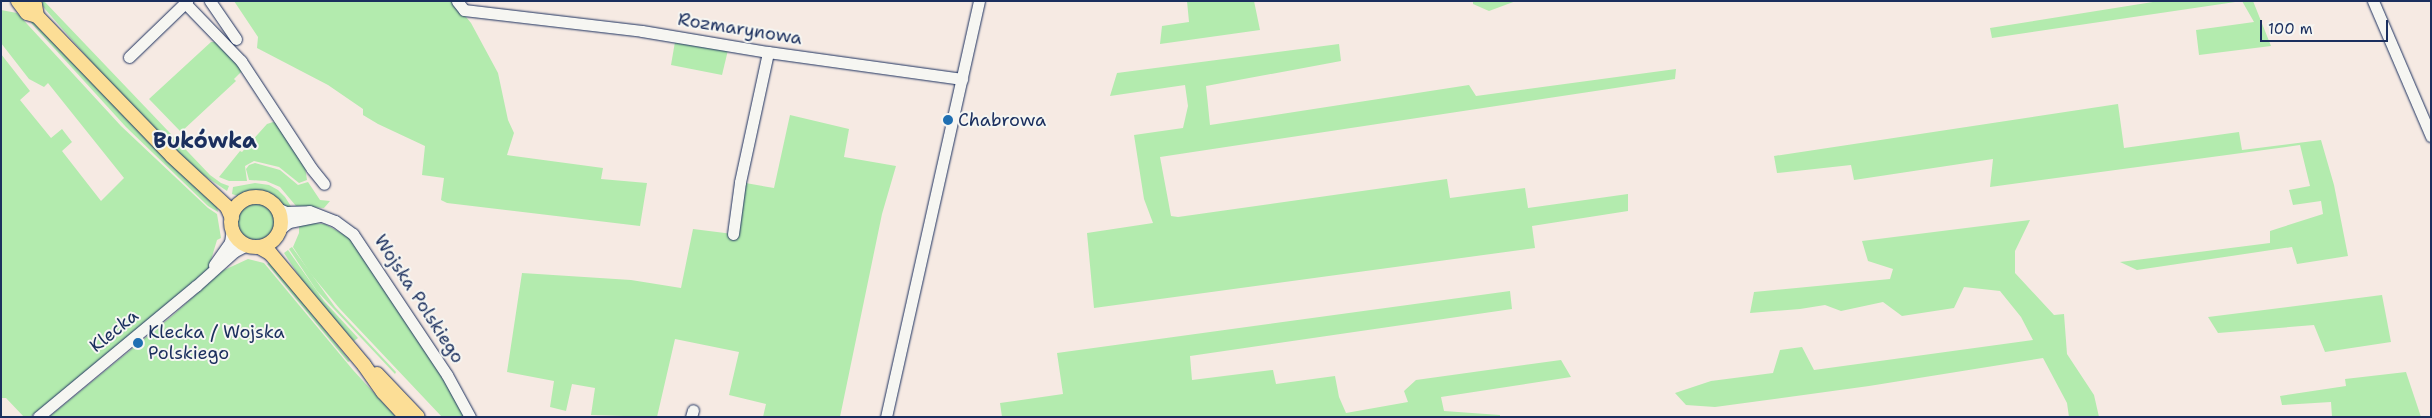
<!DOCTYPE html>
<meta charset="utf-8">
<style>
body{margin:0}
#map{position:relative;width:2432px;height:418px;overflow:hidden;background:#f6eae3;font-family:"Shantell Sans",sans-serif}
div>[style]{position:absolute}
.green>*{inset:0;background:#b3ebae}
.round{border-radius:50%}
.roads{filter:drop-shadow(0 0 1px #1b2f5e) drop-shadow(0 0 1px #1b2f5e)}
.minor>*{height:11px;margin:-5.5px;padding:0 5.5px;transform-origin:5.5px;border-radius:5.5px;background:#f6f6f2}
.major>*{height:14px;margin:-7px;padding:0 7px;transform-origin:7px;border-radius:7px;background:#fcde96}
.major>.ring{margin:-7px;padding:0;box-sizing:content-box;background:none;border:14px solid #fcde96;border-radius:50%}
.dots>*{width:14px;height:14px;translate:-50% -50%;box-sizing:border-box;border:2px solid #f6f6f2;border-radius:50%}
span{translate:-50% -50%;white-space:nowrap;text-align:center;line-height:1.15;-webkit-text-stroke:4px #f6f6f2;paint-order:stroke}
.street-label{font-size:18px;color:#1b2f5e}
.poi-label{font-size:18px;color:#1b2f5e}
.left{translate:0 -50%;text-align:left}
.district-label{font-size:22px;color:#1b2f5e;font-weight:700}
.frame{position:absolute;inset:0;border:2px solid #1b2f5e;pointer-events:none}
.scale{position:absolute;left:2260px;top:20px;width:128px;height:22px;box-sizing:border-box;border:2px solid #1b2f5e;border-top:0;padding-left:6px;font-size:15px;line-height:18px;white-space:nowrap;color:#1b2f5e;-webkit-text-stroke:4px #f6f6f2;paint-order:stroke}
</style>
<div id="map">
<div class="green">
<i style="clip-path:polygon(38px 1px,44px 1px,210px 175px,221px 183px,229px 186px,227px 191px,190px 166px,100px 72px)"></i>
<i style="clip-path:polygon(234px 1px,453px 1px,471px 23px,498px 73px,508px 120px,514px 133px,507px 155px,603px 168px,601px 179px,647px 183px,640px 226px,447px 203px,441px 200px,444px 178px,422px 175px,425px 146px,378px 124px,363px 115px,363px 109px,328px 85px,257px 48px,258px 37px)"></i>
<i style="clip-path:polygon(1187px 1px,1254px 1px,1260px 30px,1160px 44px,1162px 26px,1189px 22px)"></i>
<i style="clip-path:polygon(1473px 1px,1516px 1px,1489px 11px,1473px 4px)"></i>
<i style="clip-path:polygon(2159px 1px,2253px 1px,2271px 46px,2199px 55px,2196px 30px,2254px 22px,2242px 1px,1992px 38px,1990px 28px)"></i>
<i style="clip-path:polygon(1px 10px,17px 13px,121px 126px,208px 208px,217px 214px,221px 238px,217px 240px,208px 270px,167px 306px,30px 417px,24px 417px,6px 398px,1px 398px,1px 54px,30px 91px,20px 100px,51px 138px,62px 129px,72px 142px,62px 151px,101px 201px,124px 178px,48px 83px,44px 87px,29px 79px,1px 43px)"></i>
<i style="clip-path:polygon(23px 12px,217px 205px,218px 212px,208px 206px,126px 127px,32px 24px)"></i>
<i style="clip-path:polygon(676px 36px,728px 50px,722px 75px,671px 65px)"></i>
<i style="clip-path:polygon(211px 42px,218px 42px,239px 65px,242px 71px,234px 79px,236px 81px,181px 132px,149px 99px)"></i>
<i style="clip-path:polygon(1339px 44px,1341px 61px,1206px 86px,1210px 125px,1469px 85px,1476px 96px,1676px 69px,1675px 79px,1160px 157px,1171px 216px,1178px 217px,1447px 179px,1450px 198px,1525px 188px,1528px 208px,1628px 194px,1628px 211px,1532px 226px,1535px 248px,1094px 308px,1087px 233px,1153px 223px,1144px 199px,1134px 135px,1183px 128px,1188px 106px,1185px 85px,1110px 96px,1117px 73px)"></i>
<i style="clip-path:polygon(2118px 104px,2124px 148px,2239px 132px,2242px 150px,2321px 140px,2334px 185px,2348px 256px,2297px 264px,2292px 247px,2137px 270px,2120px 262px,2270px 243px,2270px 231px,2323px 214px,2321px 201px,2293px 205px,2289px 190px,2310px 186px,2300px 145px,1990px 187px,1993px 159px,1854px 180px,1851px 165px,1777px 173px,1774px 156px)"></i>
<i style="clip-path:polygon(790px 115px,849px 129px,844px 157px,896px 166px,882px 214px,840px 417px,763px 417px,766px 404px,729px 395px,739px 352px,675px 339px,657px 417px,591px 415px,595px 388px,572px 384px,566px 411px,550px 407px,554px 381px,507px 372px,522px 273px,631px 280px,681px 288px,693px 229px,733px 234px,740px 182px,774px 188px)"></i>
<i style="clip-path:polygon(273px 122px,276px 123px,305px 167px,307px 180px,299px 183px,279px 167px,254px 161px,245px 166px,247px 181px,229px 181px,219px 177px,240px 151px,242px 152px,267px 124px)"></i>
<i style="clip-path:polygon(255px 163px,280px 170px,298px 185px,308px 182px,320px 200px,330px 201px,324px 208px,296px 206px,280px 187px,266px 181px,249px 180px,246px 169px,249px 165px)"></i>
<i style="clip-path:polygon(255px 183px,269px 185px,278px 190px,285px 197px,292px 208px,281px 207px,265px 194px,254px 193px,238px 196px,232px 194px,233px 187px)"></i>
<i class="round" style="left:237px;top:202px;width:38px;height:38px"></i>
<i style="clip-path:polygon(2030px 220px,2015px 251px,2015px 273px,2054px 315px,2064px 314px,2067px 354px,2094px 395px,2099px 417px,2069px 417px,2067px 403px,2043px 358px,1869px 386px,1715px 407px,1686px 405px,1675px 393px,1711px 381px,1773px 373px,1780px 350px,1802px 347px,1814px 370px,2033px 340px,2021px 317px,2000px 291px,1964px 287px,1954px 308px,1902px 316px,1883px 302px,1841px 311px,1825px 305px,1800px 309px,1750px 313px,1754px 292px,1890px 279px,1893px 269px,1868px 261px,1862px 241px)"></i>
<i style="clip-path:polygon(299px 222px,325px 224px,352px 239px,398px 305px,466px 417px,442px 417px,340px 309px,310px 273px,293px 247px,299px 233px)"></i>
<i style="clip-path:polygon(292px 247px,335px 307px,396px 372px,395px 374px,317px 291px,289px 249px)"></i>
<i style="clip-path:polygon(288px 250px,324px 301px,358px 338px,354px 341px,307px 288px,284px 253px)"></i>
<i style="clip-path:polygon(248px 259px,264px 263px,353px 370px,396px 417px,49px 417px,172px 316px,222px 271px)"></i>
<i style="clip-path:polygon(272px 261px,311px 313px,350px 361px,348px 362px,267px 264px)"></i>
<i style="clip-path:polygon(1510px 291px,1512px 309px,1190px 356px,1192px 380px,1273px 370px,1276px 384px,1335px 376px,1339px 397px,1346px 413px,1408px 402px,1404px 391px,1416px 380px,1561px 360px,1571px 377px,1441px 397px,1444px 411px,1500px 415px,1500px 417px,1002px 417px,1000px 403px,1063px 394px,1057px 353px)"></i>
<i style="clip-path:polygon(2382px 295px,2391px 342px,2325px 352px,2314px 325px,2218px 333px,2208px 317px)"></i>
<i style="clip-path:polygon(2406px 372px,2421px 417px,2332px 417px,2331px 402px,2282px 405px,2280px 396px,2346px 386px,2345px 379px)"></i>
</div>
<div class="roads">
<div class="minor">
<i style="left:210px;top:1px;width:46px;rotate:55.6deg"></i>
<i style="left:457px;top:1px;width:11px;rotate:52deg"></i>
<i style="left:464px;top:10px;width:179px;rotate:6.7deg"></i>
<i style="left:642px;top:31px;width:128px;rotate:9.5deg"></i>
<i style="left:768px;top:52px;width:196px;rotate:7.9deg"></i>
<i style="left:2373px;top:1px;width:147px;rotate:66.8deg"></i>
<i style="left:185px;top:3px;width:81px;rotate:46deg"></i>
<i style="left:241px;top:61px;width:129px;rotate:56.7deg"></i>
<i style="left:312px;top:169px;width:19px;rotate:51deg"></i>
<i style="left:129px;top:57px;width:81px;rotate:-44deg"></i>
<i style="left:277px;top:208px;width:10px;rotate:24deg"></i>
<i style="left:286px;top:212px;width:23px;rotate:-2deg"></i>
<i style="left:309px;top:211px;width:28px;rotate:21deg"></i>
<i style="left:335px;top:221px;width:22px;rotate:36deg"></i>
<i style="left:353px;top:234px;width:169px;rotate:56.3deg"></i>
<i style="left:447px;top:375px;width:48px;rotate:61.3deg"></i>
<i style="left:280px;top:229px;width:11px;rotate:-38deg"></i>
<i style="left:289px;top:222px;width:32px;rotate:-11deg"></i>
<i style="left:733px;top:234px;width:52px;rotate:-82.3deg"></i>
<i style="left:740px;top:182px;width:133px;rotate:-77.8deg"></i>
<i style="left:214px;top:265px;width:28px;rotate:-55deg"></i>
<i style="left:230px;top:242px;width:13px;rotate:-81deg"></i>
<i style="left:38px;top:417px;width:205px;rotate:-39.7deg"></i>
<i style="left:196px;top:286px;width:52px;rotate:-41.9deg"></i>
<i style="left:235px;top:251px;width:13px;rotate:-27deg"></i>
<i style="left:691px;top:417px;width:7px;rotate:-74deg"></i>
<i style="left:886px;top:417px;width:426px;rotate:-77.4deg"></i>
</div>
<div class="major">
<i style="left:18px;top:1px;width:15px;rotate:53deg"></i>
<i style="left:27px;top:13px;width:10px;rotate:17deg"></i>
<i style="left:37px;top:16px;width:194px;rotate:46deg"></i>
<i style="left:172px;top:156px;width:75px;rotate:42.8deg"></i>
<i style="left:227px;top:207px;width:12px;rotate:66deg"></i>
<i style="left:32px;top:1px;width:5px;rotate:53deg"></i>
<i style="left:35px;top:5px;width:11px;rotate:80deg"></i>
<i class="ring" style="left:231px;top:197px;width:36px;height:36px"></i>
<i style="left:259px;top:247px;width:13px;rotate:29deg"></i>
<i style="left:270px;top:253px;width:146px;rotate:50deg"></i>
<i style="left:364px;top:365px;width:33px;rotate:55deg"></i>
<i style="left:383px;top:392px;width:34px;rotate:47deg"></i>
<i style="left:377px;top:374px;width:59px;rotate:46.4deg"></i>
</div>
</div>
<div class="dots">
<i style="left:948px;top:120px;background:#1f6fb2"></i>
<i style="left:138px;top:343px;background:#1f6fb2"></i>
</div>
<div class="street-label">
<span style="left:740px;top:29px;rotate:9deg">Rozmarynowa</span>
<span style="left:419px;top:299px;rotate:57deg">Wojska Polskiego</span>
<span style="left:114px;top:331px;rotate:-39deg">Klecka</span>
</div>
<div class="poi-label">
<span class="left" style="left:958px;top:120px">Chabrowa</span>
<span class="left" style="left:148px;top:343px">Klecka / Wojska<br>Polskiego</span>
</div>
<div class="district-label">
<span style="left:205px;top:141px">Bukówka</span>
</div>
<div class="frame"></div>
<div class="scale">100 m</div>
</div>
